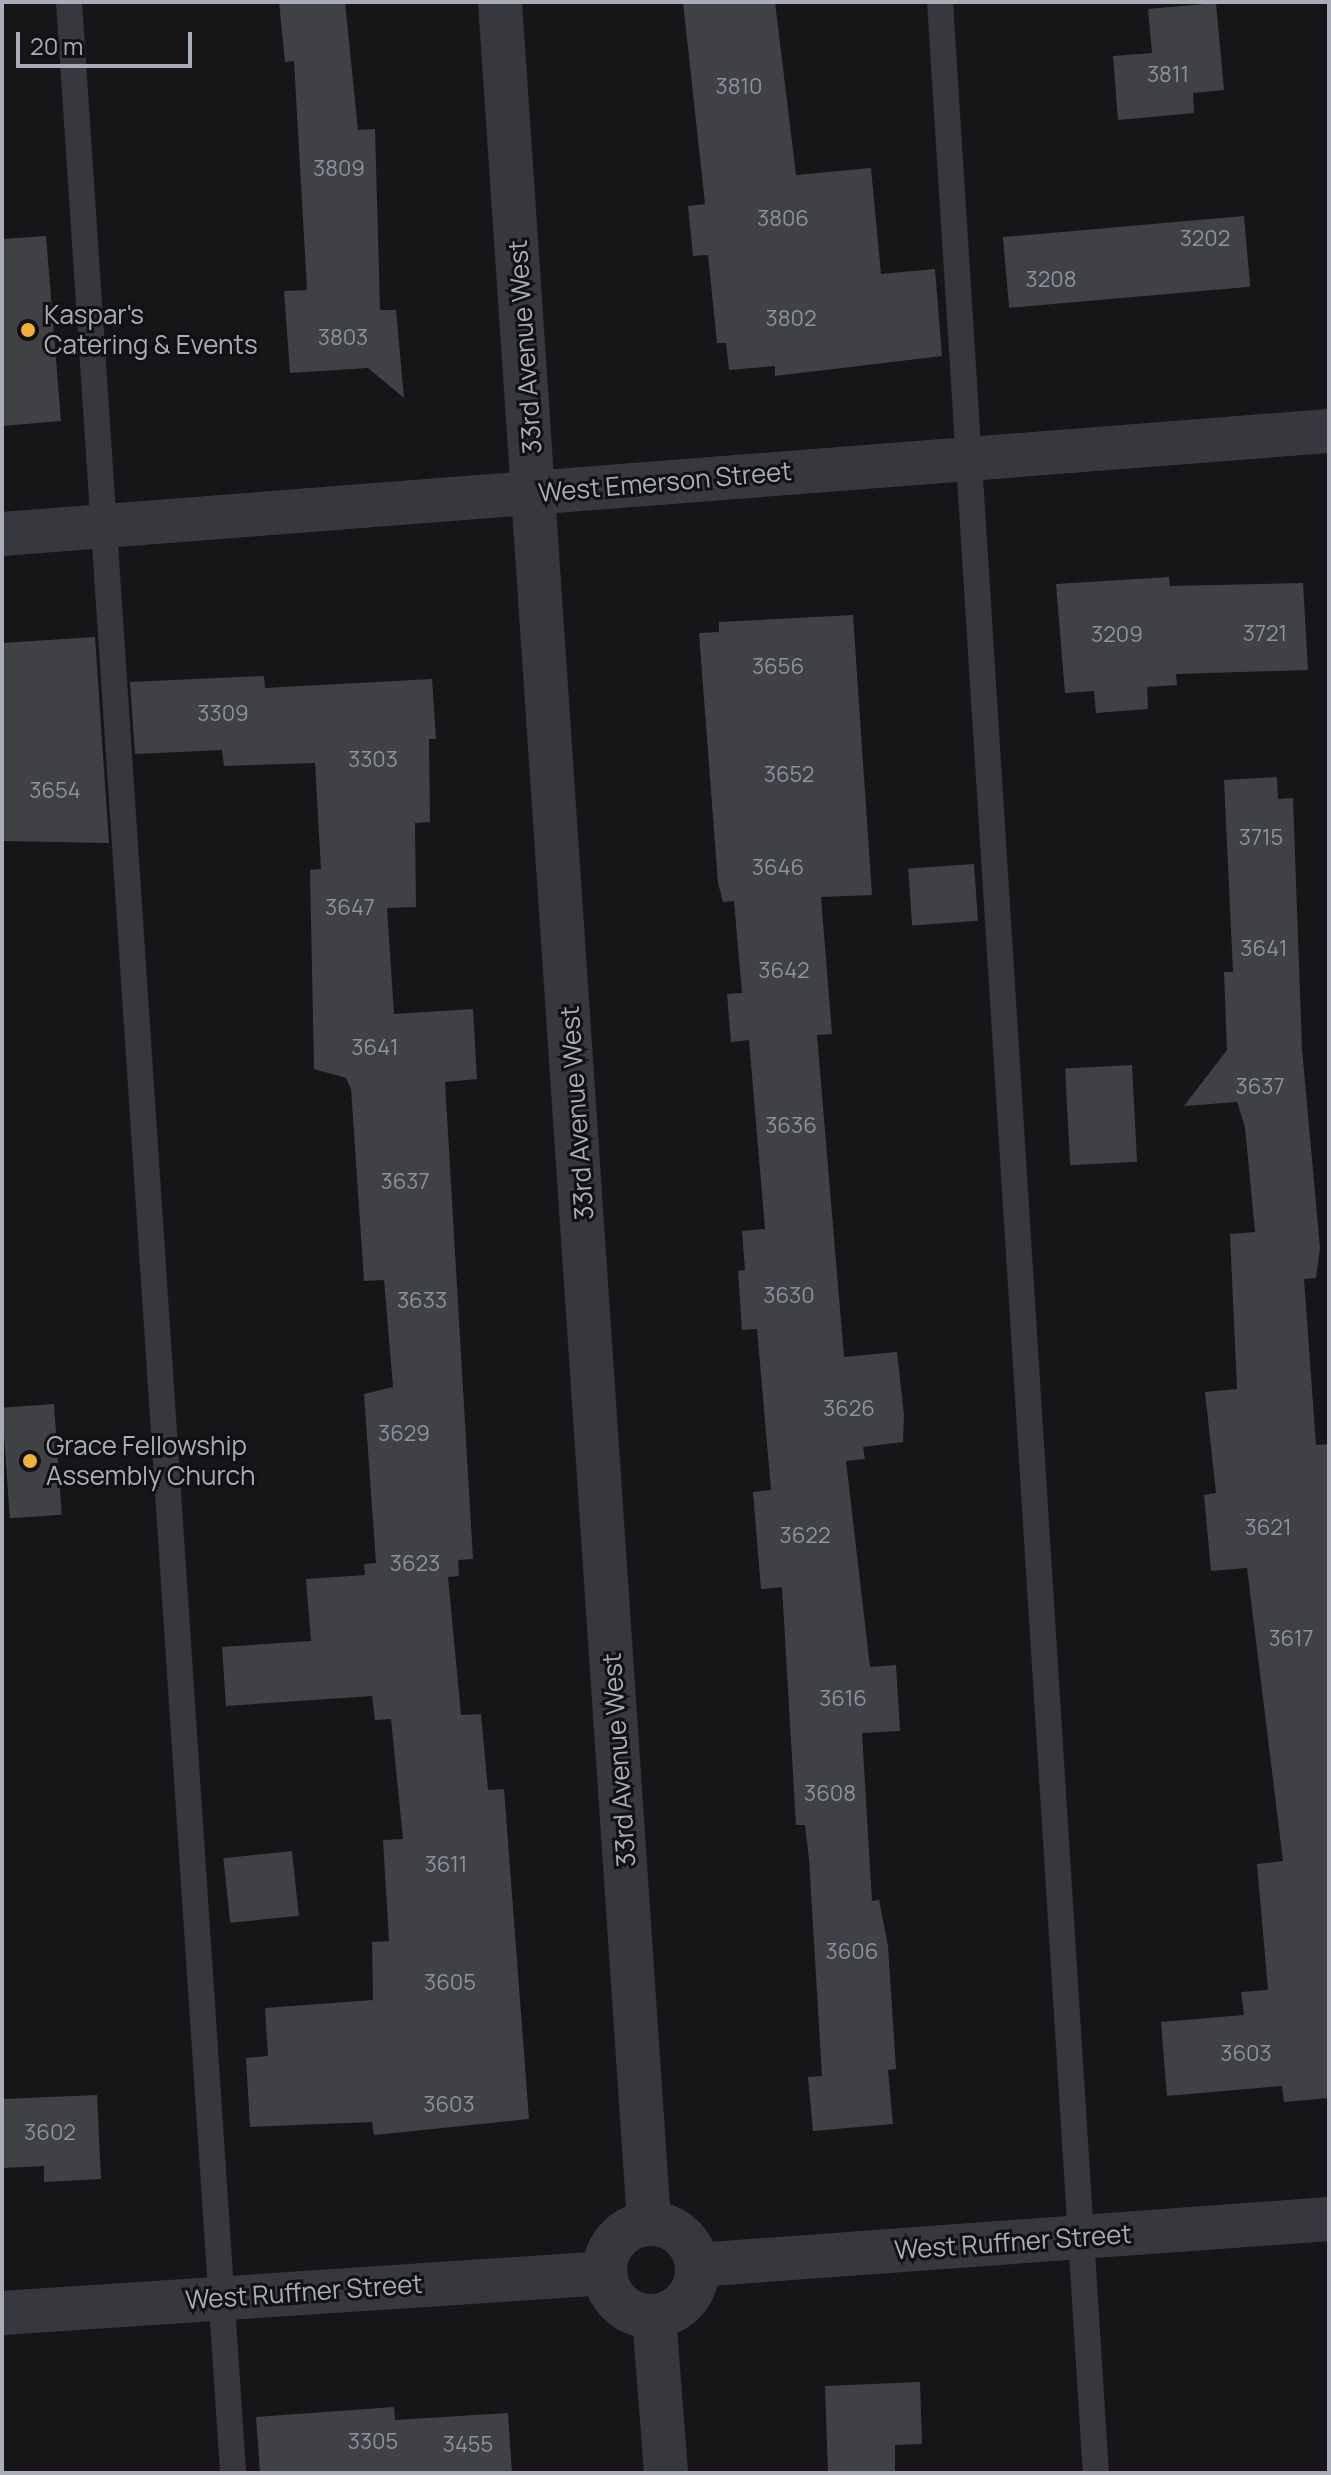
<!DOCTYPE html>
<style>
body{margin:0}
#map{position:relative;width:1331px;height:2475px;overflow:hidden;background:#161618;font-family:Manrope,sans-serif}
div>[style]{position:absolute}
.building>*{inset:0;background:#404145;transform-origin:0 0}
.service>*{height:26px;margin:-13px;padding:0 13px;transform-origin:13px;border-radius:13px;background:#37383d}
.minor>*{height:44px;margin:-22px;padding:0 22px;transform-origin:22px;border-radius:22px;background:#37383d}
.minor>.ring{margin:-22px;padding:0;box-sizing:content-box;background:none;border:44px solid #37383d;border-radius:50%}
.tertiary>*{height:44px;margin:-22px;padding:0 22px;transform-origin:22px;border-radius:22px;background:#37383d}
.dots>*{width:22px;height:22px;translate:-50% -50%;box-sizing:border-box;border:4px solid #111113;border-radius:50%}
span{translate:-50% -50%;white-space:nowrap;text-align:center;line-height:1.15;-webkit-text-stroke:6px #111113;paint-order:stroke}
.number-label{font-size:22px;color:#8e929b}
.number-label span{-webkit-text-stroke-width:0}
.poi-label{font-size:26px;color:#a8adb8}
.left{translate:0 -50%;text-align:left}
.street-label{font-size:26px;color:#a8adb8}
.frame{position:absolute;inset:0;border:4px solid #a8adb8;pointer-events:none}
.scale{position:absolute;left:16px;top:32px;width:176px;height:36px;box-sizing:border-box;border:4px solid #a8adb8;border-top:0;padding-left:10px;font-size:24px;line-height:28px;white-space:nowrap;color:#a8adb8;-webkit-text-stroke:6px #111113;paint-order:stroke}
</style>
<div id="map">
<div class="building">
<i style="clip-path:polygon(279px 2px,345px 2px,358px 130px,375px 129px,380px 310px,396px 310px,404px 398px,368px 368px,290px 373px,284px 291px,307px 290px,294px 61px,285px 62px)"></i>
<i style="clip-path:polygon(683px 2px,775px 2px,796px 175px,871px 168px,881px 274px,935px 269px,942px 356px,775px 376px,775px 366px,729px 370px,726px 343px,717px 343px,708px 255px,693px 256px,688px 206px,705px 204px)"></i>
<i style="clip-path:polygon(1216px 3px,1224px 90px,1193px 93px,1194px 113px,1118px 120px,1113px 56px,1152px 53px,1148px 9px)"></i>
<i style="left:1244px;top:216px;width:71px;height:242px;rotate:85deg"></i>
<i style="clip-path:polygon(46px 236px,61px 421px,2px 426px,2px 239px)"></i>
<i style="clip-path:polygon(1169px 577px,1170px 586px,1303px 583px,1308px 670px,1176px 674px,1177px 685px,1147px 687px,1148px 709px,1096px 713px,1094px 691px,1065px 693px,1056px 584px)"></i>
<i style="clip-path:polygon(853px 615px,872px 895px,821px 897px,832px 1034px,817px 1035px,844px 1357px,897px 1352px,904px 1415px,903px 1442px,863px 1447px,865px 1459px,846px 1461px,870px 1667px,896px 1665px,900px 1731px,862px 1733px,872px 1901px,879px 1900px,888px 1946px,896px 2069px,888px 2070px,893px 2124px,813px 2131px,808px 2077px,822px 2076px,809px 1859px,805px 1825px,796px 1825px,782px 1587px,761px 1589px,753px 1492px,771px 1490px,757px 1329px,742px 1330px,738px 1271px,745px 1270px,742px 1231px,765px 1229px,749px 1040px,731px 1042px,727px 994px,742px 993px,734px 901px,723px 902px,718px 883px,699px 633px,719px 632px,719px 622px)"></i>
<i style="clip-path:polygon(95px 637px,109px 843px,2px 841px,2px 643px)"></i>
<i style="clip-path:polygon(264px 676px,265px 688px,432px 679px,436px 739px,429px 739px,430px 822px,415px 823px,416px 907px,387px 908px,394px 1014px,473px 1009px,477px 1079px,445px 1082px,473px 1559px,458px 1560px,459px 1576px,448px 1577px,461px 1715px,481px 1714px,488px 1790px,504px 1789px,529px 2119px,374px 2135px,372px 2122px,250px 2127px,246px 2058px,268px 2056px,265px 2008px,373px 2000px,372px 1942px,389px 1941px,383px 1840px,403px 1839px,391px 1719px,375px 1720px,372px 1696px,226px 1706px,222px 1647px,311px 1641px,306px 1579px,365px 1575px,364px 1564px,376px 1563px,364px 1394px,393px 1387px,384px 1280px,364px 1281px,351px 1089px,346px 1078px,314px 1069px,310px 870px,321px 869px,315px 763px,224px 766px,222px 750px,135px 754px,130px 682px)"></i>
<i style="clip-path:polygon(1277px 777px,1278px 799px,1293px 798px,1302px 1049px,1320px 1248px,1316px 1278px,1304px 1279px,1316px 1445px,1329px 1444px,1329px 2098px,1284px 2102px,1282px 2086px,1167px 2096px,1161px 2022px,1244px 2015px,1241px 1992px,1268px 1990px,1257px 1864px,1283px 1861px,1247px 1568px,1211px 1571px,1204px 1495px,1216px 1493px,1205px 1392px,1237px 1389px,1230px 1234px,1255px 1232px,1245px 1127px,1237px 1102px,1184px 1106px,1227px 1050px,1224px 972px,1233px 972px,1224px 780px)"></i>
<i style="left:974px;top:864px;width:57px;height:66px;rotate:86deg"></i>
<i style="left:1132px;top:1065px;width:97px;height:67px;rotate:87deg"></i>
<i style="left:54px;top:1404px;width:111px;height:52px;rotate:86deg"></i>
<i style="left:292px;top:1851px;width:65px;height:69px;rotate:84deg"></i>
<i style="clip-path:polygon(97px 2095px,101px 2179px,44px 2182px,44px 2166px,2px 2168px,2px 2099px)"></i>
<i style="clip-path:polygon(920px 2382px,922px 2444px,895px 2445px,895px 2473px,828px 2473px,825px 2386px)"></i>
<i style="clip-path:polygon(394px 2407px,395px 2420px,508px 2413px,512px 2473px,260px 2473px,256px 2417px)"></i>
</div>
<div class="service">
<i style="left:69px;top:2px;width:2476px;rotate:86.2deg"></i>
<i style="left:940px;top:2px;width:2476px;rotate:86.39deg"></i>
</div>
<div class="minor">
<i style="left:500px;top:2px;width:2227px;rotate:86.16deg"></i>
<i class="ring" style="left:605px;top:2224px;width:48px;height:48px"></i>
<i style="left:697px;top:2265px;width:634px;rotate:-4.16deg"></i>
<i style="left:2px;top:2313px;width:605px;rotate:-3.79deg"></i>
<i style="left:654px;top:2316px;width:157px;rotate:85.6deg"></i>
</div>
<div class="tertiary">
<i style="left:2px;top:534px;width:1331px;rotate:-4.44deg"></i>
</div>
<div class="dots">
<i style="left:28px;top:330px;background:#f2b134"></i>
<i style="left:30px;top:1461px;background:#f2b134"></i>
</div>
<div class="number-label">
<span style="left:1168px;top:75px">3811</span>
<span style="left:739px;top:87px">3810</span>
<span style="left:339px;top:169px">3809</span>
<span style="left:783px;top:219px">3806</span>
<span style="left:1205px;top:239px">3202</span>
<span style="left:1051px;top:280px">3208</span>
<span style="left:791px;top:319px">3802</span>
<span style="left:343px;top:338px">3803</span>
<span style="left:1265px;top:634px">3721</span>
<span style="left:1117px;top:635px">3209</span>
<span style="left:778px;top:667px">3656</span>
<span style="left:223px;top:714px">3309</span>
<span style="left:373px;top:760px">3303</span>
<span style="left:789px;top:775px">3652</span>
<span style="left:55px;top:791px">3654</span>
<span style="left:1261px;top:838px">3715</span>
<span style="left:778px;top:868px">3646</span>
<span style="left:350px;top:908px">3647</span>
<span style="left:1264px;top:949px">3641</span>
<span style="left:784px;top:971px">3642</span>
<span style="left:375px;top:1048px">3641</span>
<span style="left:1260px;top:1087px">3637</span>
<span style="left:791px;top:1126px">3636</span>
<span style="left:405px;top:1182px">3637</span>
<span style="left:789px;top:1296px">3630</span>
<span style="left:422px;top:1301px">3633</span>
<span style="left:849px;top:1409px">3626</span>
<span style="left:404px;top:1434px">3629</span>
<span style="left:1268px;top:1528px">3621</span>
<span style="left:805px;top:1536px">3622</span>
<span style="left:415px;top:1564px">3623</span>
<span style="left:1291px;top:1639px">3617</span>
<span style="left:843px;top:1699px">3616</span>
<span style="left:830px;top:1794px">3608</span>
<span style="left:446px;top:1865px">3611</span>
<span style="left:852px;top:1952px">3606</span>
<span style="left:450px;top:1983px">3605</span>
<span style="left:1246px;top:2054px">3603</span>
<span style="left:449px;top:2105px">3603</span>
<span style="left:50px;top:2133px">3602</span>
<span style="left:373px;top:2442px">3305</span>
<span style="left:468px;top:2445px">3455</span>
</div>
<div class="poi-label">
<span class="left" style="left:44px;top:330px">Kaspar's<br>Catering &amp; Events</span>
<span class="left" style="left:46px;top:1461px">Grace Fellowship<br>Assembly Church</span>
</div>
<div class="street-label">
<span style="left:525px;top:347px;rotate:-94deg">33rd Avenue West</span>
<span style="left:665px;top:482px;rotate:-5deg">West Emerson Street</span>
<span style="left:577px;top:1113px;rotate:-94deg">33rd Avenue West</span>
<span style="left:619px;top:1760px;rotate:-94deg">33rd Avenue West</span>
<span style="left:1013px;top:2242px;rotate:-4deg">West Ruffner Street</span>
<span style="left:304px;top:2292px;rotate:-4deg">West Ruffner Street</span>
</div>
<div class="frame"></div>
<div class="scale">20 m</div>
</div>
